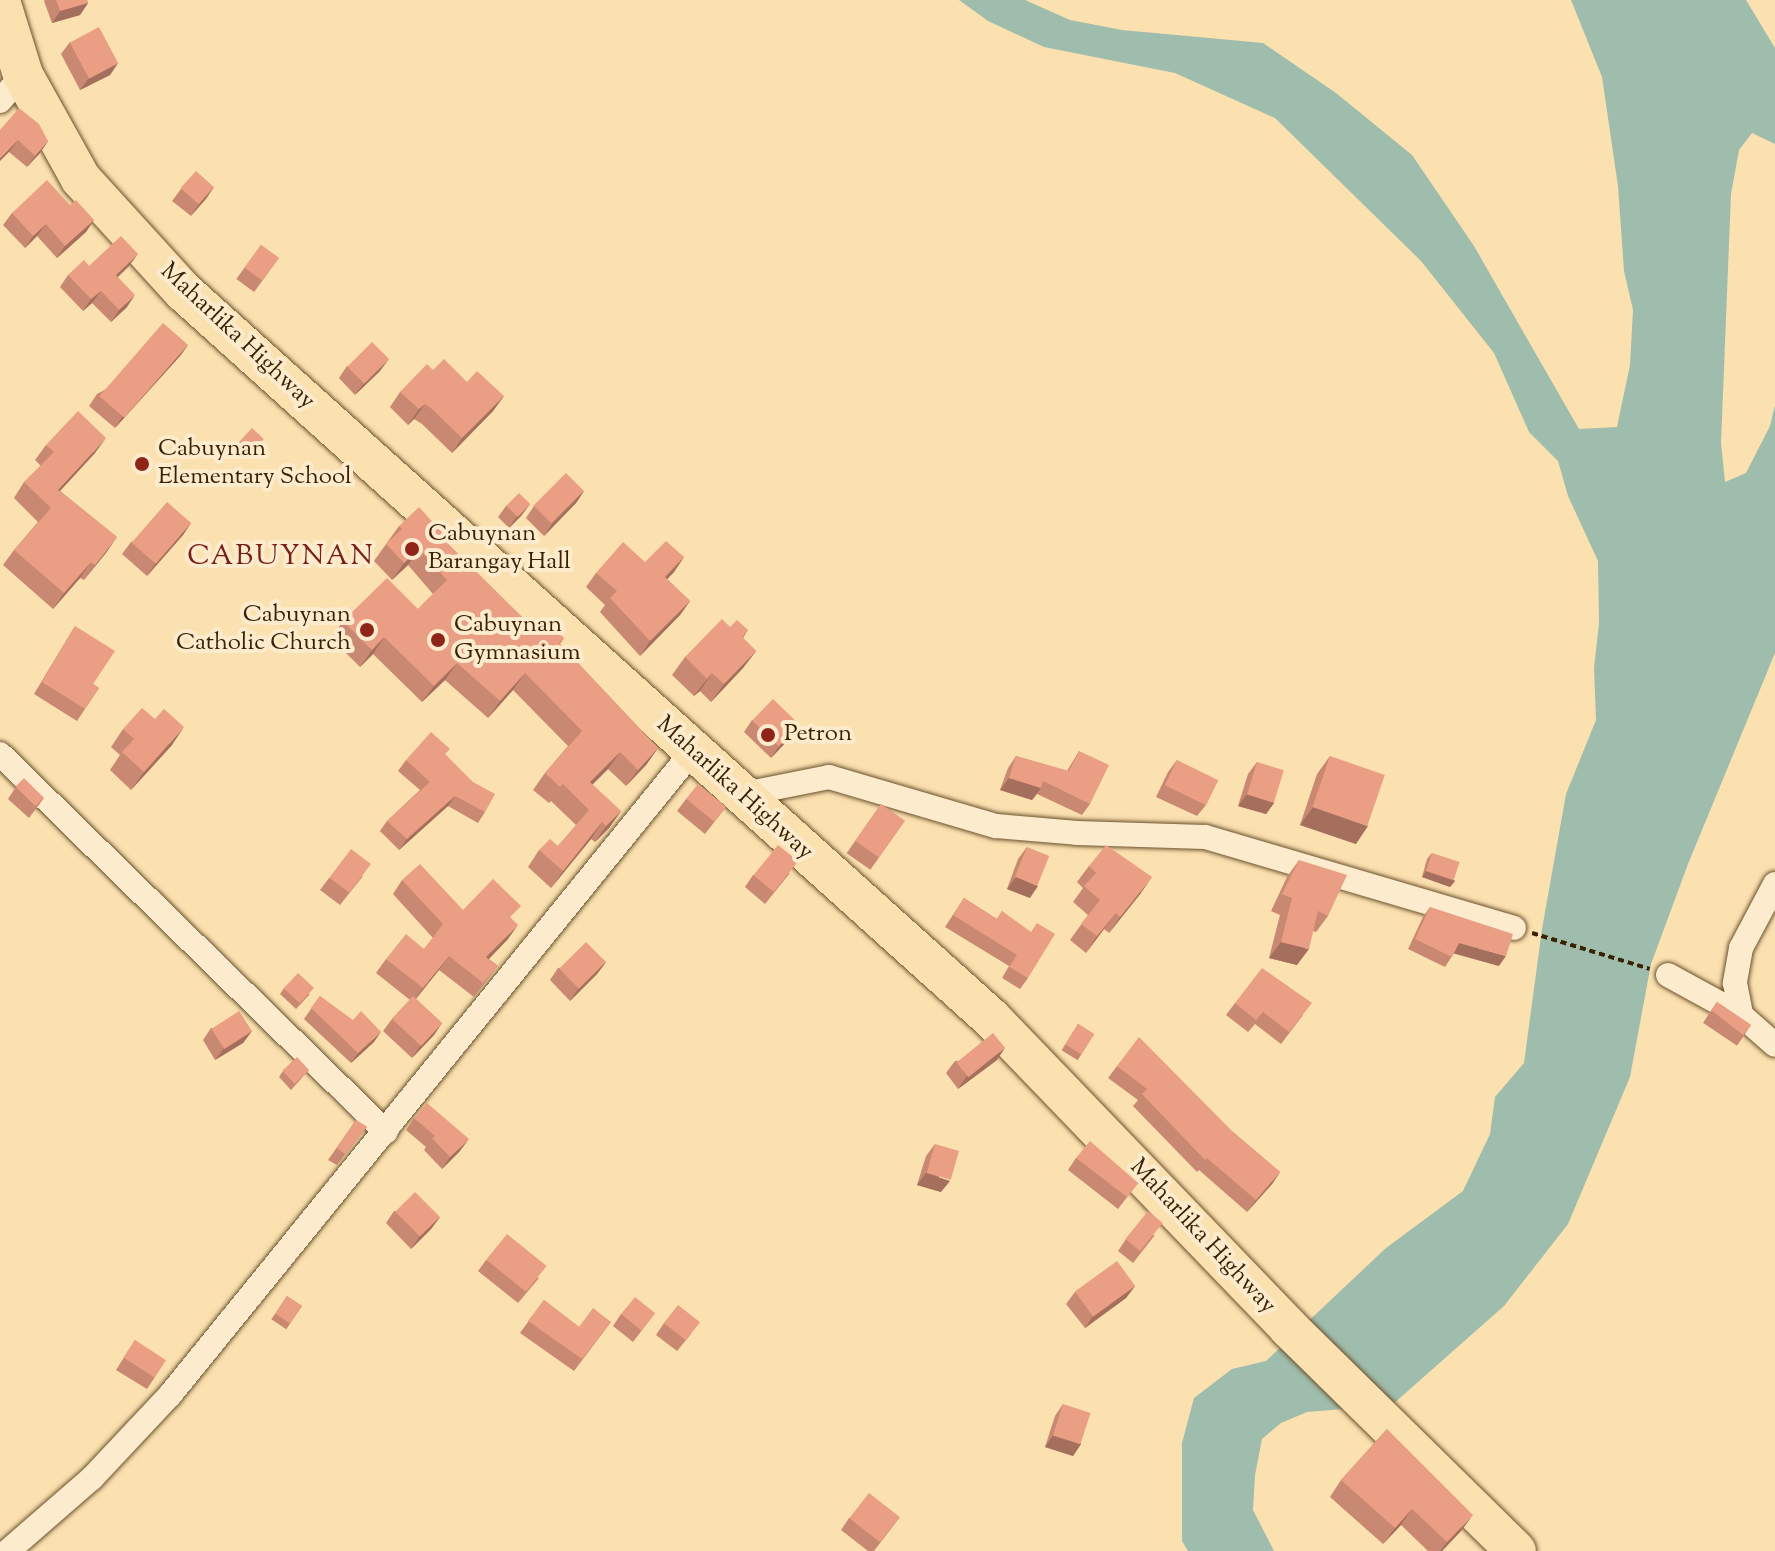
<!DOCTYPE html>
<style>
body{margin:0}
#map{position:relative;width:1775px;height:1551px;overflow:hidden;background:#fbe0b0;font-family:"Sorts Mill Goudy",serif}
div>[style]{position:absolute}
.water>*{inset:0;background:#9fbdac}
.path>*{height:4px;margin-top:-2px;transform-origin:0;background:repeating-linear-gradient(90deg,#3a2100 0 6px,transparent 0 10px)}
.roads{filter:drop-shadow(0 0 2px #6a512c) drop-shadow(0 0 2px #6a512c)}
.minor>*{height:24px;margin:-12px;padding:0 12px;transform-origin:12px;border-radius:12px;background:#fcebcc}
.trunk>*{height:40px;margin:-20px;padding:0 20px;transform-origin:20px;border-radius:20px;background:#fbe0b0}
.wall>*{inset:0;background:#c98871;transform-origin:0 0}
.shaded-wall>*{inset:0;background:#a46f5c}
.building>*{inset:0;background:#ea9e83;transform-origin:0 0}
.dots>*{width:22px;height:22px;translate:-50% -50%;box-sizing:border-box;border:4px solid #fcebcc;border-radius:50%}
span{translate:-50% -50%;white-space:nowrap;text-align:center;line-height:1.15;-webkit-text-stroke:8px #fcebcc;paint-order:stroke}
.street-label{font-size:24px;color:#3a2100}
.poi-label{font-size:24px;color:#3a2100}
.left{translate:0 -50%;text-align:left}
.right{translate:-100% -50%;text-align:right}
.quarter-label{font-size:28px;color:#7a1f14;letter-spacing:2px}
</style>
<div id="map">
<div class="water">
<i style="clip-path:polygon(959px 0,1025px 0,1070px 20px,1122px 30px,1263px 43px,1336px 93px,1412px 155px,1474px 246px,1579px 429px,1617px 427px,1630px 365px,1633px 310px,1624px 271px,1618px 186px,1602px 77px,1571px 0,1746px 0,1775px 48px,1775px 144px,1752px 133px,1739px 150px,1731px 194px,1721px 443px,1725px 482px,1746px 473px,1770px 426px,1775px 405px,1775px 653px,1688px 864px,1651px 964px,1630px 1077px,1568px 1224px,1504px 1306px,1392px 1405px,1307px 1412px,1281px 1423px,1262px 1439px,1255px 1475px,1253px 1510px,1274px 1551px,1188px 1551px,1182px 1541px,1182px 1443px,1194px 1398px,1232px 1369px,1266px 1361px,1386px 1248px,1463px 1191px,1490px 1134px,1495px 1097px,1524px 1063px,1542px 929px,1566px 794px,1596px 720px,1594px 668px,1599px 623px,1598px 561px,1568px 496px,1558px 461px,1529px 432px,1494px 353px,1421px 261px,1275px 118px,1175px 73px,1044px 47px,988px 21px)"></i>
</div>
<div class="path">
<i style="left:1532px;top:933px;width:123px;rotate:17deg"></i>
</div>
<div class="roads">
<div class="minor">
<i style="left:0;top:101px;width:35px;rotate:-49deg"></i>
<i style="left:0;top:754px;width:540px;rotate:44.4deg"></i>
<i style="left:739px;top:795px;width:92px;rotate:-11.3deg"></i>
<i style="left:829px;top:777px;width:174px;rotate:16.4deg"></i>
<i style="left:996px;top:826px;width:81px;rotate:4.9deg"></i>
<i style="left:1077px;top:833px;width:128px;rotate:1.8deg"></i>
<i style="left:1205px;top:837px;width:322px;rotate:16.4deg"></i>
<i style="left:1775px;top:884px;width:72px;rotate:118deg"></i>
<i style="left:1741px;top:948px;width:36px;rotate:100deg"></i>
<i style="left:1735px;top:983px;width:33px;rotate:79deg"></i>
<i style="left:1741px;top:1015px;width:45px;rotate:41.4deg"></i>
<i style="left:1668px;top:975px;width:83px;rotate:28.7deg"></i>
<i style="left:8px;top:1551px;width:111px;rotate:-41deg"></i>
<i style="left:92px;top:1478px;width:114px;rotate:-46.8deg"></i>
<i style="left:170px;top:1395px;width:828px;rotate:-50.93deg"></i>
</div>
<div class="trunk">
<i style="left:0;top:1px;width:77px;rotate:72.7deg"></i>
<i style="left:23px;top:75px;width:119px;rotate:60.9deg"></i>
<i style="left:81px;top:179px;width:153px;rotate:47.7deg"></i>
<i style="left:184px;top:292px;width:1086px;rotate:41.98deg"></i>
<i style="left:991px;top:1018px;width:430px;rotate:46.1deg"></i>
<i style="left:1289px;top:1328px;width:318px;rotate:44.5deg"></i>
</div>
</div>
<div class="wall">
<i style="clip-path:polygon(45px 0,87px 0,88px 3px,80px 15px,52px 23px,44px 1px)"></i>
<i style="clip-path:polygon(70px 42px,118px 63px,110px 75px,80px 90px,61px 54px)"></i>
<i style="clip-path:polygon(0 130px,48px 141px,40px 153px,27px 167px,9px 152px)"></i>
<i style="clip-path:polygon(214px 187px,191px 216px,172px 201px,181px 189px)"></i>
<i style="clip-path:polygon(70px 205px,94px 220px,86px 232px,57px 258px,37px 236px,25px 248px,3px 225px,12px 213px)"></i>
<i style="left:261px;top:245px;width:22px;height:42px;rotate:36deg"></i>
<i style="clip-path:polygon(89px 266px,129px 266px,118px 277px,127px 307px,111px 322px,92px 303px,83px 311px,60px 287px,68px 275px)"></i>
<i style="clip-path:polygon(188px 345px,180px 356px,115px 428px,89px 406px,97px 394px)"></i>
<i style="clip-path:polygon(347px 366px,380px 371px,355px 395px,339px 378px)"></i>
<i style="clip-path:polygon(433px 370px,504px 396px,493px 411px,452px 453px,422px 424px,414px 419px,408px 425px,390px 407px,400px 392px)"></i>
<i style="clip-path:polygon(239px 443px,260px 445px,247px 459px,235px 449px)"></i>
<i style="clip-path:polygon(46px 445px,95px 453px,60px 491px,117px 537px,84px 580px,80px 578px,53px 609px,3px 565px,14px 550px,38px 522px,14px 498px,24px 482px,41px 466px,35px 460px)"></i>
<i style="clip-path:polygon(584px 491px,576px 503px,544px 536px,526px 518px,534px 506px)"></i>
<i style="clip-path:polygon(530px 504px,521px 516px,509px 528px,498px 517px,506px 506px)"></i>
<i style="clip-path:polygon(191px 523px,183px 535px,147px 576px,122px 554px,131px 542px)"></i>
<i style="clip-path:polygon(399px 526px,449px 540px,447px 543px,533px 628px,564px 638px,560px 644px,658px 748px,646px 765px,626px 786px,608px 769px,592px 785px,621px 811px,609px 828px,595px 842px,591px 839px,551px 888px,528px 867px,539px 850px,558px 846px,576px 825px,551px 801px,549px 803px,533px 790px,545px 773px,568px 746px,513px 690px,488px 718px,445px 680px,422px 702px,373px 654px,360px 667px,331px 638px,343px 621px,418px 609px,433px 594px,408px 565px,392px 580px,374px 561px)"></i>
<i style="clip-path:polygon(684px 557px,674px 572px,667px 579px,690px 601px,680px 615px,640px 656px,600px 612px,605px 605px,586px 587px,596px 573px,645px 562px)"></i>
<i style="clip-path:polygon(75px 626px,93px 684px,99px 688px,77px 721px,34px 694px)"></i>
<i style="clip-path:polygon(730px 627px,748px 630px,743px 638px,756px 651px,743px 668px,711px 702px,700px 691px,694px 696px,672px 675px,685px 657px)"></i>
<i style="clip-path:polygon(752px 720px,800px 725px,791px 737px,771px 758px,744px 732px)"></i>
<i style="clip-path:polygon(123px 729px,172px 745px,131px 790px,110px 770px,120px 755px,111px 747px)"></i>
<i style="clip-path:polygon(1079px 751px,1090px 804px,1082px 815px,1037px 794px,1032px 800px,1000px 790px,1008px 768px,1016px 756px,1067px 771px)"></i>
<i style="clip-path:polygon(446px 755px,485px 812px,478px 823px,448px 806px,399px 850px,380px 831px,387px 821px,420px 790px,398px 771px,406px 760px)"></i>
<i style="clip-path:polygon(1330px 756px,1356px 844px,1300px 825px,1317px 774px)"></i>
<i style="clip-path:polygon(1177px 760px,1206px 805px,1197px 816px,1156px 797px,1168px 772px)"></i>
<i style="clip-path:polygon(1257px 762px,1274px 803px,1266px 814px,1238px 806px,1248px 774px)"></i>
<i style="clip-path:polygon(16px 787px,44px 798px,29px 818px,8px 799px)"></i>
<i style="clip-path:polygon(686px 799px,726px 807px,705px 834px,677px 811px)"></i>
<i style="left:881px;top:804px;width:29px;height:60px;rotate:35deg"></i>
<i style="clip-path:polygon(1027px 847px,1030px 898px,1007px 889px,1018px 859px)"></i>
<i style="clip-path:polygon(1432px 853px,1455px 881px,1450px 887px,1422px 877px,1427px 859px)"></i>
<i style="clip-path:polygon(1299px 860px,1328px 916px,1316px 932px,1313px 931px,1297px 965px,1269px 958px,1280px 915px,1271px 911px,1287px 877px)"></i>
<i style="clip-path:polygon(1089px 866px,1141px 893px,1109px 933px,1104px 929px,1086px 953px,1070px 940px,1088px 915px,1073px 902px,1083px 888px,1077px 882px)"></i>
<i style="clip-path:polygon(790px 873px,765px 904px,745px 887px,753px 875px)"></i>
<i style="clip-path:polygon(363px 876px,340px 905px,320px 890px,329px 878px)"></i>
<i style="clip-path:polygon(402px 880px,463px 910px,512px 919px,508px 939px,489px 959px,498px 966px,474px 997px,439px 970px,416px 999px,442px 1023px,434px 1035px,412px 1058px,383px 1031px,392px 1019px,410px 1000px,376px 973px,386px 959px,424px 949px,433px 938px,393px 894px)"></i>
<i style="clip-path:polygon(964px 898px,997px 919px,1002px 911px,1028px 978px,1020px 989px,1002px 978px,1009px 966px,945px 927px)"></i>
<i style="clip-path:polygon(1430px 907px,1499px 966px,1454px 953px,1445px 967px,1408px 949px,1423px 917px)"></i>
<i style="clip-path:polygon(606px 962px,597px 974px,570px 1001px,550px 980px,558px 968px)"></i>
<i style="clip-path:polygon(284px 988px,310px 994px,296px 1009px,280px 994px)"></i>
<i style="clip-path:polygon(320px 996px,374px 1042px,351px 1063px,304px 1019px)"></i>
<i style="left:1717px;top:1002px;width:41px;height:25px;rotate:34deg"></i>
<i style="clip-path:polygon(1235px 1003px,1303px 1015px,1281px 1044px,1255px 1024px,1248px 1032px,1226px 1015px)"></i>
<i style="left:1078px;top:1024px;width:19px;height:31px;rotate:32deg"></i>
<i style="clip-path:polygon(211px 1028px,252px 1031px,243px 1043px,215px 1060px,203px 1040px)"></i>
<i style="clip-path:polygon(997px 1060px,958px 1089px,946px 1073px,955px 1061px)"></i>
<i style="clip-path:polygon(1117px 1066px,1233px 1132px,1280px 1172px,1272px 1184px,1247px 1212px,1199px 1170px,1197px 1172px,1133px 1106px,1138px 1100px,1108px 1078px)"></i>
<i style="clip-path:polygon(309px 1070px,291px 1090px,279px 1077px,283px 1071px)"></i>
<i style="clip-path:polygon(414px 1118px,460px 1151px,442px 1169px,424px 1150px,426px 1147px,406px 1130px)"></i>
<i style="clip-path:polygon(356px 1120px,367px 1127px,337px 1165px,328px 1160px)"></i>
<i style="clip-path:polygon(935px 1144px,941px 1192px,917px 1185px,926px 1156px)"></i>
<i style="clip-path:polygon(1076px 1158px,1138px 1183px,1118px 1209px,1068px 1170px)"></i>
<i style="clip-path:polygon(394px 1211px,440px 1217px,431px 1229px,411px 1249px,386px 1223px)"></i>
<i style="clip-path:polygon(1155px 1235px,1133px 1263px,1118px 1251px,1126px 1239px)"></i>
<i style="clip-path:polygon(486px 1260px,539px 1278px,518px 1303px,478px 1271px)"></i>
<i style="clip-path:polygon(1135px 1286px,1126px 1298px,1085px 1328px,1066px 1304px,1075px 1292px)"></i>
<i style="left:287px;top:1296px;width:18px;height:28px;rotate:34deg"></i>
<i style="clip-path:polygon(544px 1300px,579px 1327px,611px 1322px,574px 1371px,520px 1333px)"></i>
<i style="clip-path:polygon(655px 1313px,633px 1342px,613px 1326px,621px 1314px)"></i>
<i style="clip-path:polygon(664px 1323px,691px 1334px,677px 1351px,656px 1335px)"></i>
<i style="clip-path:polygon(135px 1340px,155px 1377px,147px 1389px,116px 1370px)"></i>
<i style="clip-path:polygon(1063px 1404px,1081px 1444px,1073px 1456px,1045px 1447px,1055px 1416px)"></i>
<i style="clip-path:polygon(1387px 1429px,1461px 1531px,1442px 1551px,1428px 1551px,1401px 1525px,1383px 1544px,1330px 1497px,1341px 1480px)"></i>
<i style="clip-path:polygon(900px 1517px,874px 1551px,868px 1551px,841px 1530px,849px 1518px)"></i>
</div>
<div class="shaded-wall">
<i style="clip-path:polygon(88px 3px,80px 15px,52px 23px,60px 11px)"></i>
<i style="clip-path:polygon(118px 63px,110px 75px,80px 90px,89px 78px)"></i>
<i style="clip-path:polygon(18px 140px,9px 152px,0 161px,0 158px)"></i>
<i style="clip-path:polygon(48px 141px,40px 153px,27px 167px,35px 156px)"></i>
<i style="clip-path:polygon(214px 187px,206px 199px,191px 216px,199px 204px)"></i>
<i style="clip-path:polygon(94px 220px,86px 232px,57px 258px,65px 246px)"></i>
<i style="clip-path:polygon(46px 224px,37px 236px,25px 248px,33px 236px)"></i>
<i style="clip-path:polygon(138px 254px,129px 266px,107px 287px,116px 275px)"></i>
<i style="clip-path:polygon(101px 291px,92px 303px,83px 311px,91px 299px)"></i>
<i style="clip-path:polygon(135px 295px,127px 307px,111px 322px,119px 310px)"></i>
<i style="clip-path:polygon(188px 345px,180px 356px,115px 428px,123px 416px)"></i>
<i style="clip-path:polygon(389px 359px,380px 371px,355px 395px,364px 383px)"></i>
<i style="clip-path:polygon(504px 396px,493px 411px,452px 453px,462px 438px)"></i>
<i style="clip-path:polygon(425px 404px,414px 419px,408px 425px,419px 409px)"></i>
<i style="clip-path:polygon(106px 438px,95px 453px,47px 505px,58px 490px)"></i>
<i style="clip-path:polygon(584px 491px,576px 503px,544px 536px,552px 524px)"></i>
<i style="clip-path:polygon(530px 504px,521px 516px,509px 528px,517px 516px)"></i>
<i style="clip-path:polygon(191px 523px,183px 535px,147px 576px,155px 564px)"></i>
<i style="clip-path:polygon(117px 537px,106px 553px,84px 580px,95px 565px)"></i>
<i style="clip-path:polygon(419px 549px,408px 565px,392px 580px,404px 563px)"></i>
<i style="clip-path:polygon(684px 557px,674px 572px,655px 592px,665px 577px)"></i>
<i style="clip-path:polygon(91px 562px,80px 578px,53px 609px,64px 593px)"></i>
<i style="clip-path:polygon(690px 601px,680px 615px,640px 656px,650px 641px)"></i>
<i style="clip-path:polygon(384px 637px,373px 654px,360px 667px,372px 650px)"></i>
<i style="clip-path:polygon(756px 651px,743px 668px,711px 702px,724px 684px)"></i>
<i style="clip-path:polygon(457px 663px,445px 680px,422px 702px,434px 686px)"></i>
<i style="clip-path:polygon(525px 673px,513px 690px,488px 718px,500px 701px)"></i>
<i style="clip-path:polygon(712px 673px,700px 691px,694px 696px,707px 679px)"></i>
<i style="clip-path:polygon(800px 725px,791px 737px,771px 758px,779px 746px)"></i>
<i style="clip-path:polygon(184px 727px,172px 745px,131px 790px,144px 772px)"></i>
<i style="clip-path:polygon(658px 748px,646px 765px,626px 786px,638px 770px)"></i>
<i style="clip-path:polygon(620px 752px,608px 769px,578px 799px,590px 782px)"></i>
<i style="clip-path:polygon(1009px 778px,1041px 788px,1032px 800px,1000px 790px)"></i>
<i style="clip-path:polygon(1247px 794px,1274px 803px,1266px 814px,1238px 806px)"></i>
<i style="clip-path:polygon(455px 796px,448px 806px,399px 850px,407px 839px)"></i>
<i style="clip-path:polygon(1313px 807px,1368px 826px,1356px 844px,1300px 825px)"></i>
<i style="clip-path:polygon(621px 811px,609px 828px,595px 842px,606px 826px)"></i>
<i style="clip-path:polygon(602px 822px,591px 839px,551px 888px,563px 871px)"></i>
<i style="clip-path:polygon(1426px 871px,1455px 881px,1450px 887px,1422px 877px)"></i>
<i style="clip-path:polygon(1016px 877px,1038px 886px,1030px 898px,1007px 889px)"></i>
<i style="clip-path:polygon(1152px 877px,1141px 893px,1109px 933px,1120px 917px)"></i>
<i style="clip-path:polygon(1116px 913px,1086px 953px,1097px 936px)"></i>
<i style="clip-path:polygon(518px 925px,508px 939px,477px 971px,486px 957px)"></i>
<i style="clip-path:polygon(1281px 942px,1309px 949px,1297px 965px,1269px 958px)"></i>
<i style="clip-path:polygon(1459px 943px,1506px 956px,1499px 966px,1452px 953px)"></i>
<i style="clip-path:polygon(449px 956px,439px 970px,413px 1002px,423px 988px)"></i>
<i style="clip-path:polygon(606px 962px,597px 974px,570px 1001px,578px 989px)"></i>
<i style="clip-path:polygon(442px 1023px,434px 1035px,412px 1058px,420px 1046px)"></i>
<i style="clip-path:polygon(252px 1031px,243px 1043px,215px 1060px,224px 1048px)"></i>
<i style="clip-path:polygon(381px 1032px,374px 1042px,351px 1063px,358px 1053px)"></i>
<i style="clip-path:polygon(1005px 1048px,997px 1060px,958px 1089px,966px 1077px)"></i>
<i style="clip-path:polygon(469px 1139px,460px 1151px,442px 1169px,450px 1157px)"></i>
<i style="clip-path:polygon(1280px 1172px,1272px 1184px,1247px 1212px,1256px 1200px)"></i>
<i style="clip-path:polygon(926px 1173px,950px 1181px,941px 1192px,917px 1185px)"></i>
<i style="clip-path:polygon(440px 1217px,431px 1229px,411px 1249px,419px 1237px)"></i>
<i style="clip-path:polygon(1135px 1286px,1126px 1298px,1085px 1328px,1093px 1316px)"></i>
<i style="clip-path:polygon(1053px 1435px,1081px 1444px,1073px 1456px,1045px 1447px)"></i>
<i style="clip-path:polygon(1412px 1509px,1401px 1525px,1383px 1544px,1395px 1528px)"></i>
<i style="clip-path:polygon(1473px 1515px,1461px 1531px,1442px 1551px,1440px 1551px,1447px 1542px)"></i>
</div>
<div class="building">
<i style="clip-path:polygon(56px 0,87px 0,88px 3px,60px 11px)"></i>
<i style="left:99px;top:27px;width:41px;height:33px;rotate:62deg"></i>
<i style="clip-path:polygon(19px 108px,39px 124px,48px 141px,35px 156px,18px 140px,0 158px,0 130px)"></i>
<i style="left:196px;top:171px;width:24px;height:23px;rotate:42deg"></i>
<i style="clip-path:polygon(47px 180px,70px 205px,76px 200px,94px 220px,65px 246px,46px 224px,33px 236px,12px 213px)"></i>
<i style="clip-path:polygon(121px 236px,138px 254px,116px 275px,135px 295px,119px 310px,101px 291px,91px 299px,68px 275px,84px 260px,89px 266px)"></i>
<i style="left:261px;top:245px;width:22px;height:28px;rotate:36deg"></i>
<i style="left:163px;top:323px;width:33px;height:97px;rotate:41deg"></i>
<i style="left:372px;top:342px;width:24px;height:35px;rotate:45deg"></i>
<i style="clip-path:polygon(444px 359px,467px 382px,477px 371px,504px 396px,462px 438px,432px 409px,425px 404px,419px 409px,400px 392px,427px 364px,433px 370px)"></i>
<i style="clip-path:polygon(78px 411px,106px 438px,58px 490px,117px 537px,95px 565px,91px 562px,64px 593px,14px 550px,51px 508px,24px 482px,54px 452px,46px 445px)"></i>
<i style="left:252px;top:428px;width:16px;height:20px;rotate:43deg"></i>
<i style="left:566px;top:473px;width:25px;height:46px;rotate:45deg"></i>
<i style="left:519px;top:493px;width:16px;height:18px;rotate:45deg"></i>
<i style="left:167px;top:502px;width:32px;height:54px;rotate:41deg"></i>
<i style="clip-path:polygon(419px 507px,449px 540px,446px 542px,533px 628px,542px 618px,564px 638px,559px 643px,658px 748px,638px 770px,620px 752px,590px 782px,621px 811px,606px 826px,602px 822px,563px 871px,539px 850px,550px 839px,558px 846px,589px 810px,563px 784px,560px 787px,545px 773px,582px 731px,525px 673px,500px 701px,457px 663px,434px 686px,384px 637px,372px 650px,343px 621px,387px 578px,418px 609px,447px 580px,419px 549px,404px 563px,386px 544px,402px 529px,399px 526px)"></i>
<i style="clip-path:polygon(666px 541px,684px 557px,665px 577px,690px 601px,650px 641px,610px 598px,617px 591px,596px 573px,623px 542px,645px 562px)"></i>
<i style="clip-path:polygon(722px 619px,730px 627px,737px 620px,748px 630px,742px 637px,756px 651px,724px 684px,712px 673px,707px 679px,685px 657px)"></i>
<i style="clip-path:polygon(75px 626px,115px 651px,93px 684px,99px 688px,85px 709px,42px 682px)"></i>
<i style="left:773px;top:699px;width:37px;height:30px;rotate:44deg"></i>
<i style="clip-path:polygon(142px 708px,155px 719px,164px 709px,184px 727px,144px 772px,122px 752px,134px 739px,123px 729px)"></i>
<i style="clip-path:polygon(431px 732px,450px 749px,445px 754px,473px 782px,495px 794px,485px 812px,455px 796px,407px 839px,387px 821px,430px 782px,406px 760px)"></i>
<i style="clip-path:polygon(1079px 751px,1109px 765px,1090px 804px,1043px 781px,1041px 788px,1009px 778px,1016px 756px,1069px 771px)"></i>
<i style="left:1330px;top:756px;width:58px;height:54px;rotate:19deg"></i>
<i style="left:1177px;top:760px;width:46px;height:28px;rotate:26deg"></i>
<i style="left:1257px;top:762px;width:28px;height:34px;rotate:17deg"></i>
<i style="left:24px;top:778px;width:28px;height:12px;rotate:45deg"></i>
<i style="left:698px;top:784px;width:36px;height:19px;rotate:39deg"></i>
<i style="left:881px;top:804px;width:29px;height:45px;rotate:35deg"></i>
<i style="left:778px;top:845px;width:26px;height:39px;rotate:39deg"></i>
<i style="clip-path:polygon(1106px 845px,1152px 877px,1120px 917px,1116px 913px,1097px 936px,1081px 924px,1100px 900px,1084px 886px,1096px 873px,1089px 866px)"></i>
<i style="left:1027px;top:847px;width:24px;height:32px;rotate:22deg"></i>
<i style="left:351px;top:849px;width:25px;height:36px;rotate:37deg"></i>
<i style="left:1432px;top:853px;width:29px;height:19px;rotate:18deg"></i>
<i style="clip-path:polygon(1299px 860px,1347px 875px,1328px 916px,1318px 911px,1309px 949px,1281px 942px,1292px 898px,1282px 894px)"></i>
<i style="clip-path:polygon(420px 864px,463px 910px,493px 879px,521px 906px,510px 917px,518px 925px,486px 957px,498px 966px,483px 983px,449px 956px,423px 988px,386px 959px,406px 934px,424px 949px,443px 924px,402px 880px)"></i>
<i style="clip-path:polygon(964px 898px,997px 919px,1002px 911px,1031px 932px,1037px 923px,1055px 934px,1028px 978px,1009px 967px,1017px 955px,953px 915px)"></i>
<i style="clip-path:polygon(1430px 907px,1513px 934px,1506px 956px,1459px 943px,1452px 957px,1415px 939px)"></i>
<i style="left:586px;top:942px;width:28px;height:38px;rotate:45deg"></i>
<i style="clip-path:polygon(1262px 968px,1312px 1003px,1289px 1032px,1263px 1012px,1256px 1020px,1235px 1003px)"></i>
<i style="left:298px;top:973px;width:22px;height:21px;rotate:43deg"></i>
<i style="clip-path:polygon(320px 996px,353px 1020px,361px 1011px,381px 1032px,358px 1053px,311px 1008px)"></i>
<i style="left:413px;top:996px;width:40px;height:31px;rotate:43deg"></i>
<i style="clip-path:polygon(1717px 1002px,1751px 1025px,1743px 1035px,1711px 1010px)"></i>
<i style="left:239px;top:1011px;width:24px;height:33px;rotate:57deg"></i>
<i style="left:1078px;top:1024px;width:19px;height:24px;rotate:32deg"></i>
<i style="left:993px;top:1033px;width:19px;height:47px;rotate:51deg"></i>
<i style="clip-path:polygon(1139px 1037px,1233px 1132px,1280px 1172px,1256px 1200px,1207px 1158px,1205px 1160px,1142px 1094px,1147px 1089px,1117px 1066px)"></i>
<i style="left:297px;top:1057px;width:18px;height:20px;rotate:47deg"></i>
<i style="clip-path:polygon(427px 1103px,469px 1139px,450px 1157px,432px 1138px,435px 1136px,414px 1118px)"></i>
<i style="clip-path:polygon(356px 1120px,367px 1127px,345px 1154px,337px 1148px)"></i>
<i style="clip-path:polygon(1090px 1141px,1138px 1183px,1127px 1197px,1076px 1158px)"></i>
<i style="left:935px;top:1144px;width:25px;height:30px;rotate:16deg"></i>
<i style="left:415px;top:1192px;width:35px;height:28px;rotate:45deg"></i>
<i style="left:1148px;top:1211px;width:19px;height:36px;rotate:39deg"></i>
<i style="left:507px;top:1234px;width:51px;height:33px;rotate:39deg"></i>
<i style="left:1117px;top:1261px;width:31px;height:52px;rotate:54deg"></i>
<i style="left:287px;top:1296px;width:18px;height:21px;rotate:34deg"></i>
<i style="left:635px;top:1297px;width:26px;height:22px;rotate:39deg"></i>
<i style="clip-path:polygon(544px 1300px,579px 1327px,593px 1308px,611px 1322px,582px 1359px,528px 1321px)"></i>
<i style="left:678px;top:1305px;width:28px;height:23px;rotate:38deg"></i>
<i style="left:135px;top:1340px;width:37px;height:21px;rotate:33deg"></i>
<i style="left:1063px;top:1404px;width:29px;height:33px;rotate:18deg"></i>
<i style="clip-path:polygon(1387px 1429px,1473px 1515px,1447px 1542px,1412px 1509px,1395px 1528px,1341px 1480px)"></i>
<i style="left:869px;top:1493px;width:39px;height:32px;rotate:38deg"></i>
</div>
<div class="dots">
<i style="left:142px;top:464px;background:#8f2418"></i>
<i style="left:412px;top:549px;background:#8f2418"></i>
<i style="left:367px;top:630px;background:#8f2418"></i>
<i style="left:438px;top:640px;background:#8f2418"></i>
<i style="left:768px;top:735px;background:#8f2418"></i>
</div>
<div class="street-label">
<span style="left:237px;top:337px;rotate:43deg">Maharlika Highway</span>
<span style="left:734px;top:789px;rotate:42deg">Maharlika Highway</span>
<span style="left:1202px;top:1237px;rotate:47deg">Maharlika Highway</span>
</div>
<div class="poi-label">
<span class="left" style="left:158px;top:464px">Cabuynan<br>Elementary School</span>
<span class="left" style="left:428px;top:549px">Cabuynan<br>Barangay Hall</span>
<span class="right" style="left:351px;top:630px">Cabuynan<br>Catholic Church</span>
<span class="left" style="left:454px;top:640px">Cabuynan<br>Gymnasium</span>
<span class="left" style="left:784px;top:735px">Petron</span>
</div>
<div class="quarter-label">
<span style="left:281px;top:557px">CABUYNAN</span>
</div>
</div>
